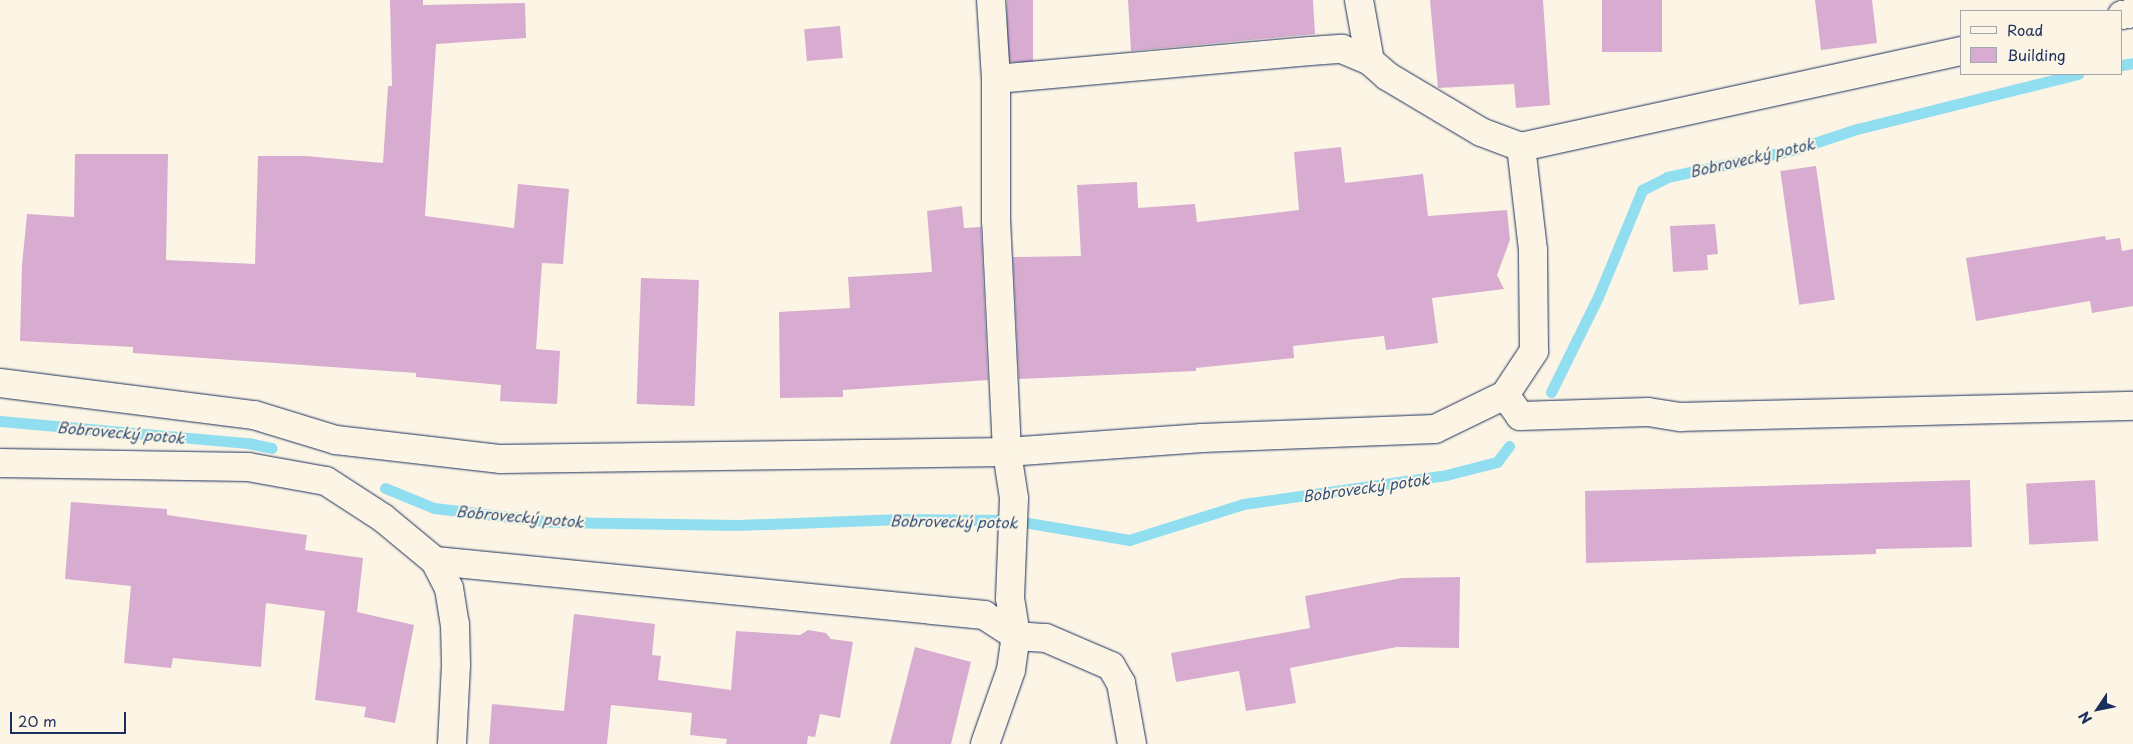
<!DOCTYPE html>
<meta charset="utf-8">
<style>
body{margin:0}
#map{position:relative;width:2133px;height:744px;overflow:hidden;background:#fcf5e5;font-family:"Playpen Sans",sans-serif}
div>[style]{position:absolute}
.stream>*{height:11px;margin:-5.5px;padding:0 5.5px;transform-origin:5.5px;border-radius:5.5px;background:#90deef}
.building>*{inset:0;background:#d7acd0;transform-origin:0 0}
.roads{filter:drop-shadow(0 0 1px #1b2f5e) drop-shadow(0 0 1px #1b2f5e)}
.minor>*{height:28px;margin:-14px;padding:0 14px;transform-origin:14px;border-radius:14px;background:#fcf5e5}
span{translate:-50% -50%;white-space:nowrap;text-align:center;line-height:1.15;-webkit-text-stroke:4px #fcf5e5;paint-order:stroke}
.water-label{font-size:15px;color:#32527b;font-style:italic}
.legend{position:absolute;left:1960px;top:10px;width:162px;height:65px;box-sizing:border-box;background:#fcf5e5;border:1px solid #a2a6af;margin:0;padding:6px 9px;list-style:none;font-size:15px;color:#1b2f5e}
.legend li{display:flex;align-items:center;gap:10px;height:25px}
.legend b{width:25px;border:1px solid #a2a6af}
.north{position:absolute;left:2073px;top:684px;width:50px;height:50px;-webkit-text-stroke:4px #fcf5e5;paint-order:stroke;rotate:236deg;font-size:14px;font-weight:700;line-height:20px;text-align:center;color:#1b2f5e}
.north::after{content:'';display:block;margin:auto;width:18px;height:22px;background:#1b2f5e;clip-path:polygon(50% 0,100% 100%,50% 72%,0 100%)}
.scale{position:absolute;left:10px;top:712px;width:116px;height:22px;box-sizing:border-box;border:2px solid #1b2f5e;border-top:0;padding-left:6px;font-size:15px;line-height:18px;white-space:nowrap;color:#1b2f5e;-webkit-text-stroke:4px #fcf5e5;paint-order:stroke}
</style>
<div id="map">
<div class="stream">
<i style="left:2122px;top:65px;width:11px;rotate:-10deg"></i>
<i style="left:1551px;top:392px;width:106px;rotate:-63.7deg"></i>
<i style="left:1598px;top:297px;width:116px;rotate:-67.6deg"></i>
<i style="left:1642px;top:190px;width:28px;rotate:-27deg"></i>
<i style="left:1667px;top:177px;width:129px;rotate:-12.1deg"></i>
<i style="left:1793px;top:150px;width:67px;rotate:-18.2deg"></i>
<i style="left:1857px;top:129px;width:228px;rotate:-14deg"></i>
<i style="left:0;top:421px;width:249px;rotate:5.1deg"></i>
<i style="left:248px;top:443px;width:24px;rotate:12deg"></i>
<i style="left:385px;top:488px;width:53px;rotate:22.2deg"></i>
<i style="left:434px;top:508px;width:120px;rotate:6.7deg"></i>
<i style="left:553px;top:522px;width:185px;rotate:0.9deg"></i>
<i style="left:738px;top:525px;width:163px;rotate:-2.1deg"></i>
<i style="left:901px;top:519px;width:110px;rotate:0.5deg"></i>
<i style="left:1011px;top:520px;width:120px;rotate:9.6deg"></i>
<i style="left:1129px;top:540px;width:120px;rotate:-17.5deg"></i>
<i style="left:1243px;top:504px;width:205px;rotate:-8.1deg"></i>
<i style="left:1446px;top:475px;width:53px;rotate:-14.3deg"></i>
<i style="left:1497px;top:462px;width:20px;rotate:-53deg"></i>
</div>
<div class="building">
<i style="clip-path:polygon(390px 0,423px 0,423px 5px,525px 3px,526px 38px,436px 44px,425px 216px,514px 228px,518px 184px,569px 189px,563px 264px,542px 263px,536px 349px,560px 351px,557px 404px,500px 401px,501px 385px,416px 377px,416px 373px,133px 353px,133px 347px,20px 341px,22px 265px,27px 214px,74px 217px,75px 154px,168px 154px,166px 260px,255px 264px,258px 156px,306px 156px,383px 163px,388px 86px,392px 86px)"></i>
<i style="left:1007px;top:0;width:26px;height:62px"></i>
<i style="clip-path:polygon(1128px 0,1313px 0,1315px 34px,1131px 51px)"></i>
<i style="clip-path:polygon(1430px 0,1543px 0,1550px 105px,1516px 108px,1514px 84px,1438px 88px)"></i>
<i style="left:1602px;top:0;width:60px;height:52px"></i>
<i style="clip-path:polygon(1815px 0,1872px 0,1877px 43px,1821px 50px)"></i>
<i style="left:840px;top:26px;width:32px;height:36px;rotate:85deg"></i>
<i style="clip-path:polygon(1341px 147px,1345px 183px,1423px 174px,1428px 216px,1507px 210px,1510px 240px,1497px 275px,1504px 289px,1432px 298px,1438px 343px,1386px 350px,1384px 336px,1293px 346px,1294px 358px,1196px 368px,1196px 371px,1019px 379px,1013px 257px,1081px 256px,1077px 185px,1137px 182px,1138px 208px,1195px 204px,1197px 222px,1299px 210px,1294px 152px)"></i>
<i style="left:1816px;top:166px;width:135px;height:36px;rotate:82deg"></i>
<i style="clip-path:polygon(962px 206px,964px 228px,981px 227px,988px 380px,843px 390px,843px 397px,780px 398px,779px 312px,850px 308px,848px 277px,932px 272px,927px 211px)"></i>
<i style="clip-path:polygon(1715px 224px,1718px 254px,1707px 255px,1708px 270px,1673px 272px,1670px 226px)"></i>
<i style="clip-path:polygon(2105px 236px,2106px 240px,2120px 238px,2122px 251px,2133px 249px,2133px 306px,2092px 313px,2090px 301px,1976px 321px,1966px 258px)"></i>
<i style="left:641px;top:278px;width:58px;height:126px;rotate:2deg"></i>
<i style="clip-path:polygon(1970px 480px,1972px 547px,1876px 549px,1876px 554px,1586px 563px,1585px 491px)"></i>
<i style="left:2095px;top:480px;width:61px;height:69px;rotate:87deg"></i>
<i style="clip-path:polygon(71px 502px,167px 509px,167px 515px,307px 535px,305px 550px,363px 558px,357px 612px,414px 625px,395px 723px,364px 717px,366px 707px,315px 700px,325px 611px,266px 603px,261px 667px,173px 658px,171px 668px,124px 663px,131px 586px,65px 579px)"></i>
<i style="clip-path:polygon(1460px 577px,1459px 648px,1397px 647px,1290px 668px,1296px 703px,1246px 711px,1239px 671px,1176px 682px,1171px 653px,1310px 628px,1305px 596px,1402px 578px)"></i>
<i style="clip-path:polygon(574px 614px,655px 624px,652px 655px,661px 656px,658px 680px,731px 690px,736px 631px,800px 635px,808px 630px,826px 633px,831px 639px,853px 642px,840px 718px,820px 714px,815px 737px,808px 736px,807px 744px,726px 744px,727px 739px,690px 735px,692px 713px,611px 705px,607px 744px,489px 744px,492px 704px,564px 711px)"></i>
<i style="clip-path:polygon(915px 647px,971px 662px,951px 744px,890px 744px)"></i>
</div>
<div class="roads">
<div class="minor">
<i style="left:1359px;top:0;width:62px;rotate:79.8deg"></i>
<i style="left:1370px;top:61px;width:23px;rotate:41deg"></i>
<i style="left:1387px;top:76px;width:109px;rotate:30.8deg"></i>
<i style="left:1481px;top:132px;width:43px;rotate:20.6deg"></i>
<i style="left:2122px;top:15px;width:11px;rotate:-10deg"></i>
<i style="left:996px;top:79px;width:315px;rotate:-5.1deg"></i>
<i style="left:1310px;top:51px;width:32px;rotate:-4deg"></i>
<i style="left:1342px;top:49px;width:30px;rotate:23deg"></i>
<i style="left:0;top:383px;width:256px;rotate:7.2deg"></i>
<i style="left:254px;top:415px;width:86px;rotate:17deg"></i>
<i style="left:336px;top:440px;width:166px;rotate:6.6deg"></i>
<i style="left:501px;top:459px;width:506px;rotate:-0.79deg"></i>
<i style="left:1007px;top:452px;width:196px;rotate:-4.1deg"></i>
<i style="left:1202px;top:438px;width:233px;rotate:-2.2deg"></i>
<i style="left:1435px;top:429px;width:78px;rotate:-25.9deg"></i>
<i style="left:1505px;top:395px;width:26px;rotate:54deg"></i>
<i style="left:1520px;top:416px;width:128px;rotate:-1.8deg"></i>
<i style="left:1648px;top:412px;width:33px;rotate:9deg"></i>
<i style="left:1681px;top:417px;width:452px;rotate:-1.4deg"></i>
<i style="left:1505px;top:395px;width:53px;rotate:-56.6deg"></i>
<i style="left:1534px;top:351px;width:101px;rotate:-90.6deg"></i>
<i style="left:1533px;top:250px;width:104px;rotate:-96.6deg"></i>
<i style="left:1521px;top:147px;width:451px;rotate:-12.3deg"></i>
<i style="left:0;top:463px;width:248px;rotate:0.9deg"></i>
<i style="left:248px;top:467px;width:79px;rotate:10.2deg"></i>
<i style="left:326px;top:481px;width:68px;rotate:33deg"></i>
<i style="left:383px;top:518px;width:67px;rotate:39.6deg"></i>
<i style="left:435px;top:561px;width:552px;rotate:5.62deg"></i>
<i style="left:984px;top:615px;width:38px;rotate:33deg"></i>
<i style="left:1016px;top:636px;width:30px;rotate:4deg"></i>
<i style="left:1046px;top:638px;width:71px;rotate:23.3deg"></i>
<i style="left:1111px;top:666px;width:20px;rotate:60deg"></i>
<i style="left:1121px;top:683px;width:62px;rotate:79.8deg"></i>
<i style="left:435px;top:561px;width:30px;rotate:63deg"></i>
<i style="left:449px;top:588px;width:36px;rotate:81deg"></i>
<i style="left:455px;top:624px;width:41px;rotate:88.6deg"></i>
<i style="left:456px;top:665px;width:79px;rotate:92.9deg"></i>
<i style="left:985px;top:744px;width:78px;rotate:-70.6deg"></i>
<i style="left:1011px;top:670px;width:34px;rotate:-82deg"></i>
<i style="left:1016px;top:636px;width:38px;rotate:-99deg"></i>
<i style="left:1010px;top:598px;width:100px;rotate:-87.7deg"></i>
<i style="left:1014px;top:498px;width:47px;rotate:-98.7deg"></i>
<i style="left:1007px;top:452px;width:231px;rotate:-92.7deg"></i>
<i style="left:996px;top:221px;width:142px;rotate:-90deg"></i>
<i style="left:996px;top:79px;width:79px;rotate:-93.6deg"></i>
</div>
</div>
<div class="water-label">
<span style="left:1752px;top:157px;rotate:-13deg">Bobrovecký potok</span>
<span style="left:121px;top:432px;rotate:5deg">Bobrovecký potok</span>
<span style="left:1366px;top:487px;rotate:-8deg">Bobrovecký potok</span>
<span style="left:520px;top:516px;rotate:5deg">Bobrovecký potok</span>
<span style="left:954px;top:521px;rotate:1deg">Bobrovecký potok</span>
</div>
<ul class="legend">
<li><b style="height:6px;background:#fcf5e5"></b>Road</li>
<li><b style="height:14px;background:#d7acd0"></b>Building</li>
</ul>
<div class="north">N</div>
<div class="scale">20 m</div>
</div>
